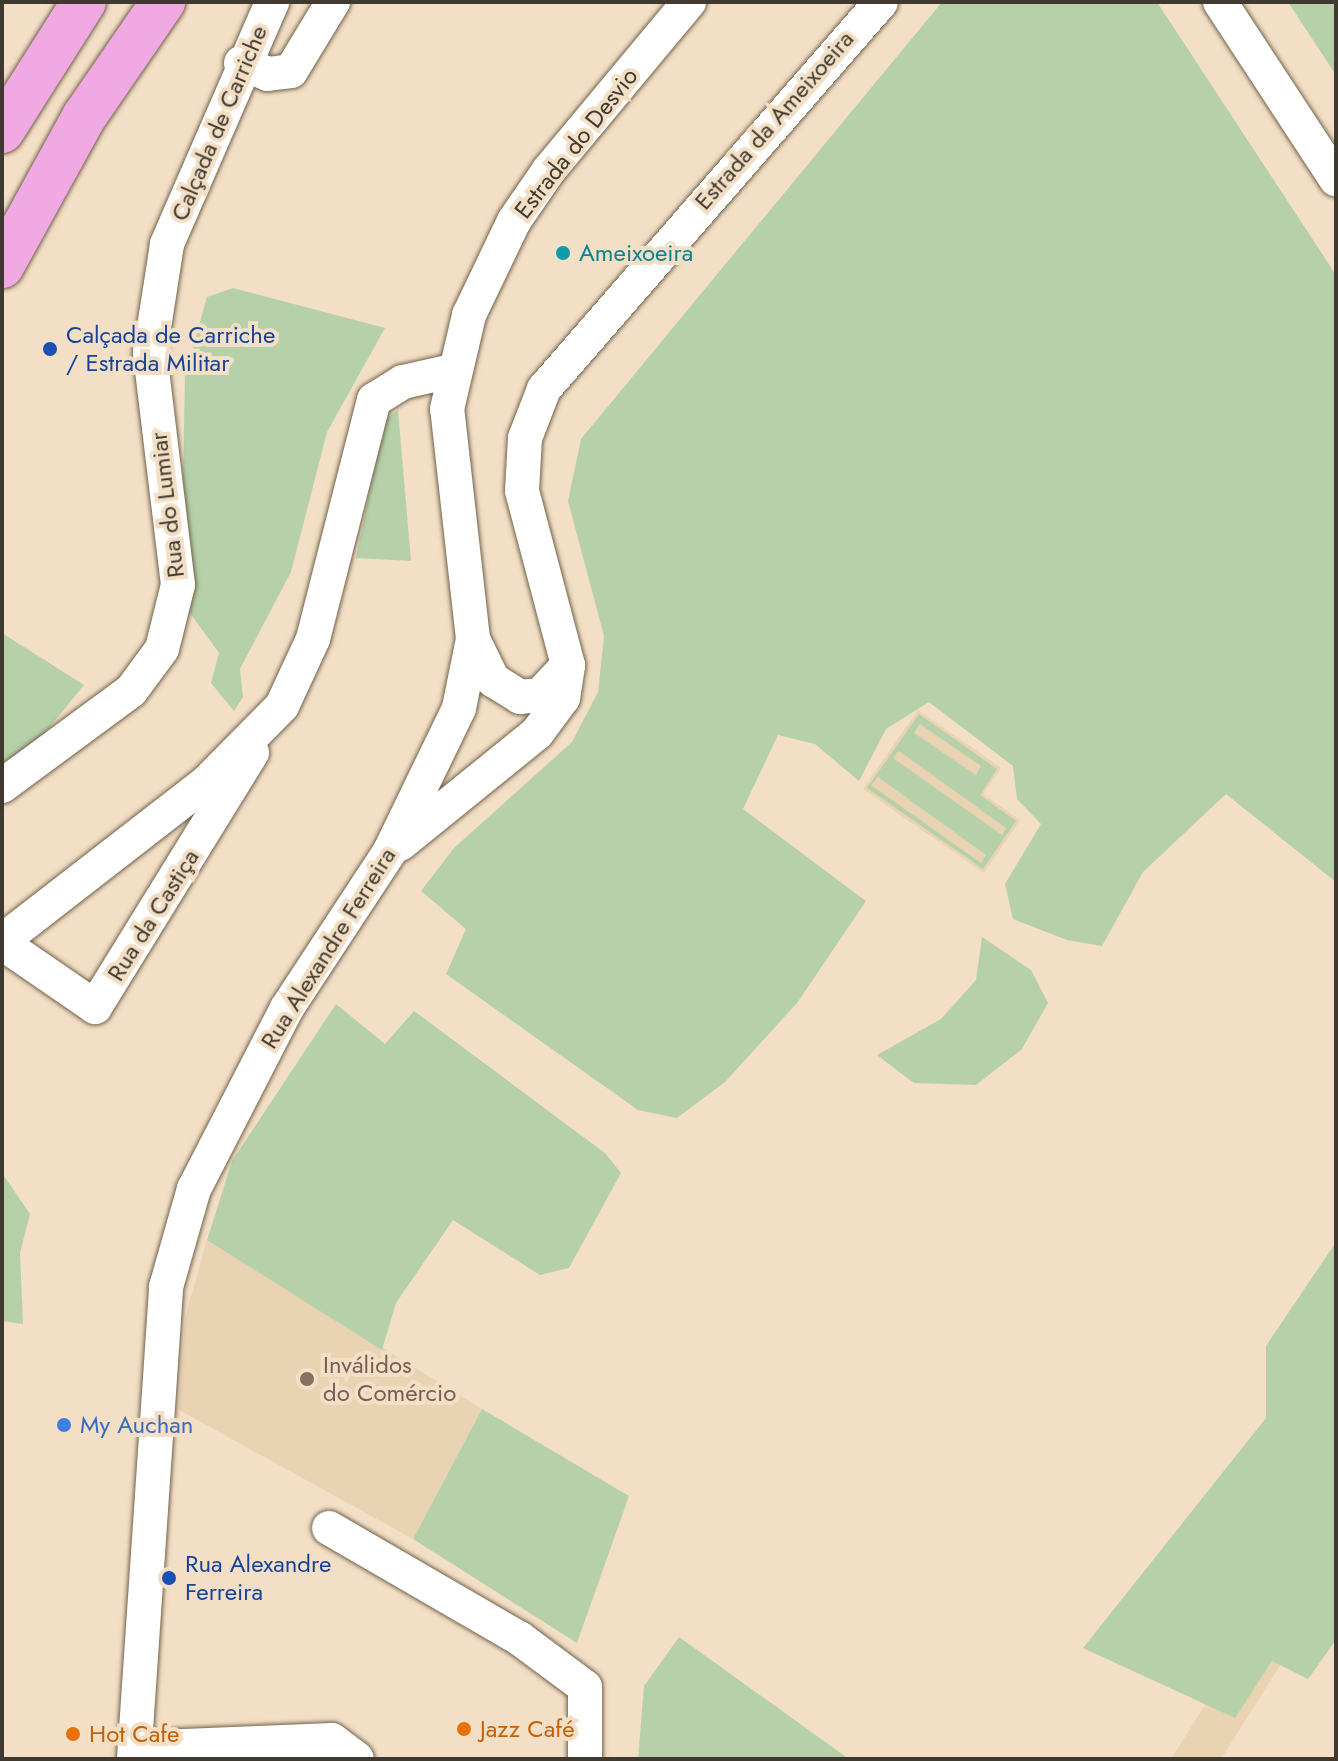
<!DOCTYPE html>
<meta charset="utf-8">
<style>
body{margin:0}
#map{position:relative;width:1338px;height:1761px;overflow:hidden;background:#f2dfc5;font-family:Jost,sans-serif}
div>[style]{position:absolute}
.built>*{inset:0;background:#e9d3b2}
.green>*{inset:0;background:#b6d1a9}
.roads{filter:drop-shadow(0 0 2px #72624b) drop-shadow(0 0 2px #72624b)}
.street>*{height:34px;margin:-17px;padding:0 17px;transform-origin:17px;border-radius:17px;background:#fff}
.highway>*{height:44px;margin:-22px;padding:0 22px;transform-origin:22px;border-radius:22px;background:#f0a9e2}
.dots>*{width:22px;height:22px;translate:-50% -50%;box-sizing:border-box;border:4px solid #f2dfc5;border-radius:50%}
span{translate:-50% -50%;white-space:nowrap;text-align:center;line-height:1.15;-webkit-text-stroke:8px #f2dfc5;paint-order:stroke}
.street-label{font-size:24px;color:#40392f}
.culture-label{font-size:24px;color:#0d838f}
.left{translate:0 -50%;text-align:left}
.transit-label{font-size:24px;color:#164399}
.education-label{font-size:24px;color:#785e54}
.shop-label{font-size:24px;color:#366cbe}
.food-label{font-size:24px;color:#c56008}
.frame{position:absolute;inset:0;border:4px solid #40392f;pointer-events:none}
</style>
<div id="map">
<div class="built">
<i style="clip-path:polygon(918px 710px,1001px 768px,983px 794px,1020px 820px,984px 873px,863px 789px)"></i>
<i style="clip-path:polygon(207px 1240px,482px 1409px,413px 1539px,179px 1410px,185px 1318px)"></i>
<i style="clip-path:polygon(1251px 1632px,1286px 1656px,1221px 1759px,1171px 1759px)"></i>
</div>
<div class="green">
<i style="clip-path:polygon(942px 2px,1157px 2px,1336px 275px,1336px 882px,1226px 794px,1143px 872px,1102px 946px,1067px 940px,1013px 919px,1005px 884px,1041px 824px,1017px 799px,1013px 766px,929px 702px,886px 729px,859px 781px,815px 744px,778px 735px,743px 809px,866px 901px,797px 1003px,725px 1082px,677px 1118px,638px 1110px,446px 974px,466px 929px,421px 891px,454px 848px,572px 742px,598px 692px,604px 636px,568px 501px,581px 439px)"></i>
<i style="clip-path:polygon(1288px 2px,1336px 2px,1336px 75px)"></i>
<i style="clip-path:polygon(233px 288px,385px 328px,327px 432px,291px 572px,240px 669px,243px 697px,234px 711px,211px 683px,219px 653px,187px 609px,182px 528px,185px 376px,207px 297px)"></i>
<i style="clip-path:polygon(398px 410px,411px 561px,356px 558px,384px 420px)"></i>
<i style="clip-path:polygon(2px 633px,84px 685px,40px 739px,2px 763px)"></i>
<i style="clip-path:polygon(evenodd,919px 714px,997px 769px,980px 795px,1016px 821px,983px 869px,867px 788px,919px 714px,920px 724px,981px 766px,976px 775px,914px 733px,920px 724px,919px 714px,899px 751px,1006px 828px,1002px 835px,893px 758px,899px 751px,919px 714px,878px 777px,986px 855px,981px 863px,871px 785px,878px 777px)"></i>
<i style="clip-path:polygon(982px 937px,1031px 970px,1048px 1003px,1022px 1049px,976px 1085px,914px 1083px,877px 1055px,941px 1019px,976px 980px)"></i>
<i style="clip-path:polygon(336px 1004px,385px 1044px,414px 1011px,605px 1153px,621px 1173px,569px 1268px,540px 1275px,453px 1220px,396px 1303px,382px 1350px,207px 1240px,232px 1161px)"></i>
<i style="clip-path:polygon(2px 1173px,30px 1214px,20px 1253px,23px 1324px,2px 1321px)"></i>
<i style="clip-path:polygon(1336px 1242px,1336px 1640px,1308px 1679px,1272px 1661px,1235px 1718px,1083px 1648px,1266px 1418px,1266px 1346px)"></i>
<i style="clip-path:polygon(482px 1409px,629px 1496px,577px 1643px,413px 1539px)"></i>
<i style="clip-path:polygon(679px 1637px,849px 1759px,638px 1759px,644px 1686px)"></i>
</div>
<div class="roads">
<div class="street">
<i style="left:1220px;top:2px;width:212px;rotate:56.8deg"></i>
<i style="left:241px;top:63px;width:29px;rotate:22deg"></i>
<i style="left:268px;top:74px;width:23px;rotate:-7deg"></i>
<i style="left:291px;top:71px;width:81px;rotate:-58.7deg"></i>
<i style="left:473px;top:639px;width:46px;rotate:64deg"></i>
<i style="left:493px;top:680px;width:32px;rotate:32deg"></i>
<i style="left:520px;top:697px;width:20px;rotate:-6deg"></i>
<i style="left:540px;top:695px;width:41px;rotate:-47deg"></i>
<i style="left:2px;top:786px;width:160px;rotate:-36.4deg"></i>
<i style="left:131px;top:691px;width:52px;rotate:-53.6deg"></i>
<i style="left:162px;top:649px;width:66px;rotate:-76deg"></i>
<i style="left:178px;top:585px;width:234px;rotate:-96.9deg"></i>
<i style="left:150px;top:353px;width:110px;rotate:-81.1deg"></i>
<i style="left:167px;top:244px;width:264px;rotate:-66.5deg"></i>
<i style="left:400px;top:844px;width:176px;rotate:-39deg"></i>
<i style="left:537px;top:733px;width:44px;rotate:-53.4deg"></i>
<i style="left:563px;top:698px;width:33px;rotate:-81deg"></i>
<i style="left:568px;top:665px;width:180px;rotate:-104.8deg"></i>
<i style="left:522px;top:491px;width:53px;rotate:-86.8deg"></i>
<i style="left:525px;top:438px;width:53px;rotate:-68.8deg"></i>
<i style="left:544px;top:389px;width:513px;rotate:-48.95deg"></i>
<i style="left:2px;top:941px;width:258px;rotate:-37.8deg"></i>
<i style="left:206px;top:783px;width:108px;rotate:-45.4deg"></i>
<i style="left:282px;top:706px;width:74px;rotate:-65.2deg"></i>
<i style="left:313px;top:639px;width:247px;rotate:-75.7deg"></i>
<i style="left:374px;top:400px;width:34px;rotate:-32deg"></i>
<i style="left:403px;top:382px;width:50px;rotate:-12.7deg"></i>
<i style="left:2px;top:943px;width:113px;rotate:34.5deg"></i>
<i style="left:95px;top:1007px;width:299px;rotate:-58.3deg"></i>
<i style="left:329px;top:1528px;width:220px;rotate:30.1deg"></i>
<i style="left:519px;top:1638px;width:82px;rotate:36.6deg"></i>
<i style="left:585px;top:1687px;width:72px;rotate:90deg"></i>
<i style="left:135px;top:1748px;width:197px;rotate:-2.3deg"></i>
<i style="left:332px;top:1740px;width:31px;rotate:37deg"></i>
<i style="left:134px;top:1759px;width:473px;rotate:-86.1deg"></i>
<i style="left:166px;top:1287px;width:102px;rotate:-74.1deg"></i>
<i style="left:194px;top:1189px;width:203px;rotate:-62.8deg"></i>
<i style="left:287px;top:1008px;width:188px;rotate:-56.7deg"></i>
<i style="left:390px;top:851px;width:159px;rotate:-64.2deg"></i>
<i style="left:459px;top:708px;width:70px;rotate:-78.5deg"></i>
<i style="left:473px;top:639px;width:231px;rotate:-96.4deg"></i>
<i style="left:447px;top:409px;width:97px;rotate:-76.8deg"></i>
<i style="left:469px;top:315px;width:104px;rotate:-64.4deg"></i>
<i style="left:514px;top:221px;width:62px;rotate:-55.5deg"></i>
<i style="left:549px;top:170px;width:219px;rotate:-50.2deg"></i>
</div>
<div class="highway">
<i style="left:2px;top:131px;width:153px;rotate:-57.6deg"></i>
<i style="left:2px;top:266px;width:170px;rotate:-61.2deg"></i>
<i style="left:84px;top:117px;width:140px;rotate:-55.5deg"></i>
</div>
</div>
<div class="dots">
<i style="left:563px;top:253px;background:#0f9aa8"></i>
<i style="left:50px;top:349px;background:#1a4fb4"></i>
<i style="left:307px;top:1379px;background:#8d6e63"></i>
<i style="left:64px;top:1425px;background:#3f7fe0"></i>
<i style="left:169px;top:1578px;background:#1a4fb4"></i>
<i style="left:464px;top:1729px;background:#e8710a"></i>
<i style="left:73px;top:1734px;background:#e8710a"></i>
</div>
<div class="street-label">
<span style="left:774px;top:120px;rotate:-49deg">Estrada da Ameixoeira</span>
<span style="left:219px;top:123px;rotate:-67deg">Calçada de Carriche</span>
<span style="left:576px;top:143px;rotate:-52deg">Estrada do Desvio</span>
<span style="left:167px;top:505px;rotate:-97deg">Rua do Lumiar</span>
<span style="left:153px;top:915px;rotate:-58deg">Rua da Castiça</span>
<span style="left:328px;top:948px;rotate:-58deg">Rua Alexandre Ferreira</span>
</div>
<div class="culture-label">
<span class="left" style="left:579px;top:253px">Ameixoeira</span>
</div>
<div class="transit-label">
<span class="left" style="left:66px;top:349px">Calçada de Carriche<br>/ Estrada Militar</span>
<span class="left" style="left:185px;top:1578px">Rua Alexandre<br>Ferreira</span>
</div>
<div class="education-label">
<span class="left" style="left:323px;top:1379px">Inválidos<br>do Comércio</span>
</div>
<div class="shop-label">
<span class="left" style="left:80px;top:1425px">My Auchan</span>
</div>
<div class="food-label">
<span class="left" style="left:480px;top:1729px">Jazz Café</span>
<span class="left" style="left:89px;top:1734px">Hot Cafe</span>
</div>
<div class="frame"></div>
</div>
